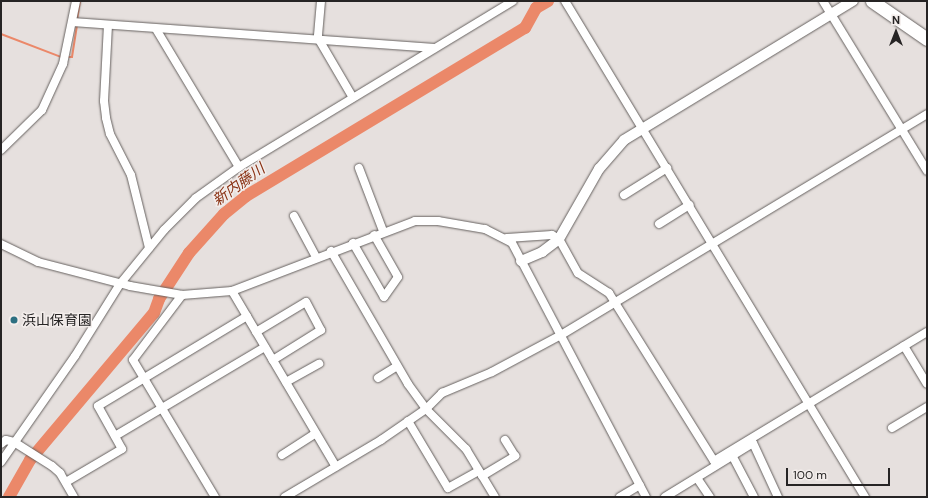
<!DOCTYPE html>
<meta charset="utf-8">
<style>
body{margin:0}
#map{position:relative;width:928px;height:498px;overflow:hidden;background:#e6e0de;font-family:"DM Sans","Noto Sans JP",sans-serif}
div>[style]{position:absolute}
.stream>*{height:2px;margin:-1px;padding:0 1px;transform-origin:1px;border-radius:1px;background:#eb8869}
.river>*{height:12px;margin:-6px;padding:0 6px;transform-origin:6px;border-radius:6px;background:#eb8869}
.roads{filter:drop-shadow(0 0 1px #66615f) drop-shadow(0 0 1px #66615f)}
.minor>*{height:8px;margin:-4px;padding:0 4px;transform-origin:4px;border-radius:4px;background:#fff}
.tertiary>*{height:10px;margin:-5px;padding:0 5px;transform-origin:5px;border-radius:5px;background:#fff}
.primary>*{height:13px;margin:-6.5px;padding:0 6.5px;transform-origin:6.5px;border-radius:6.5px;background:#fff}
.dots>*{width:11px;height:11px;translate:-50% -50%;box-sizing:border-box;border:2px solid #f3edeb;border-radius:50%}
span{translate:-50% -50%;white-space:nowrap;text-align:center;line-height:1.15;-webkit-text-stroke:3px #f3edeb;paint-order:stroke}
.poi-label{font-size:14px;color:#262424}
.left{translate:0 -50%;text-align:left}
.water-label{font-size:15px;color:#883012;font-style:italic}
.frame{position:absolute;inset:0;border:2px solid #262424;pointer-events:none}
.north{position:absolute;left:876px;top:12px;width:40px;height:40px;-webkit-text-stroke:3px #f3edeb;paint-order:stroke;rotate:0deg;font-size:11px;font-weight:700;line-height:16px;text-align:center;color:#262424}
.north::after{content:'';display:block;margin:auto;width:14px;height:18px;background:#262424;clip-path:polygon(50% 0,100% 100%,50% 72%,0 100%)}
.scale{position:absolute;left:786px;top:468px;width:104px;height:18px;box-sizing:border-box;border:2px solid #262424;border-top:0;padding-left:5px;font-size:12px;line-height:14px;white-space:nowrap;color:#262424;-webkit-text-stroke:3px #f3edeb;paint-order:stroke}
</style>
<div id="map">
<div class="stream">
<i style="left:77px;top:20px;width:19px;rotate:-81deg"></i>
<i style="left:1px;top:34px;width:64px;rotate:21deg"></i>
<i style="left:68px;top:57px;width:4px"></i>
<i style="left:72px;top:57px;width:33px;rotate:-81deg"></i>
</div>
<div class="river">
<i style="left:9px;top:497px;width:43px;rotate:-60.4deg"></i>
<i style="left:30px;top:460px;width:192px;rotate:-49.9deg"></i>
<i style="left:154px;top:313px;width:15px;rotate:-70deg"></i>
<i style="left:159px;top:299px;width:55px;rotate:-56.9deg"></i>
<i style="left:189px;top:253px;width:52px;rotate:-48.1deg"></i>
<i style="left:224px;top:214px;width:28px;rotate:-39deg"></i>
<i style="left:246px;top:196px;width:326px;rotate:-31.1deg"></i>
<i style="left:525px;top:28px;width:23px;rotate:-61deg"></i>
<i style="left:536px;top:8px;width:14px;rotate:-30deg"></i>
</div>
<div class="roads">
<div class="minor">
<i style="left:321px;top:1px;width:37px;rotate:95deg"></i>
<i style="left:318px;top:38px;width:69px;rotate:59.7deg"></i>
<i style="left:565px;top:1px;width:580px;rotate:58.83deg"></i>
<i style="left:823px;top:1px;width:199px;rotate:58.5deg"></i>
<i style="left:73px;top:22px;width:362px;rotate:4.1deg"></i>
<i style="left:108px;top:25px;width:76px;rotate:93deg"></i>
<i style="left:104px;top:101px;width:17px;rotate:83deg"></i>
<i style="left:106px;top:118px;width:16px;rotate:76deg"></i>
<i style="left:110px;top:134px;width:46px;rotate:62.9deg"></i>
<i style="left:131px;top:175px;width:75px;rotate:76.1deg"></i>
<i style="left:156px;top:29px;width:161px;rotate:59deg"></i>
<i style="left:1px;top:150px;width:57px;rotate:-44.3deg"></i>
<i style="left:42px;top:110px;width:51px;rotate:-65.5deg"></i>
<i style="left:63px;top:64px;width:64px;rotate:-78.3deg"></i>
<i style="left:359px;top:168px;width:67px;rotate:69.1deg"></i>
<i style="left:624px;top:195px;width:51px;rotate:-32.1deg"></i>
<i style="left:294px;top:216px;width:47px;rotate:61.8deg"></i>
<i style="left:659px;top:224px;width:36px;rotate:-32deg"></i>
<i style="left:507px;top:238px;width:45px;rotate:-3.8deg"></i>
<i style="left:552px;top:235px;width:8px;rotate:30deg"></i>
<i style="left:559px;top:239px;width:39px;rotate:61deg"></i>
<i style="left:578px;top:273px;width:37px;rotate:33deg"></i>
<i style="left:609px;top:293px;width:198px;rotate:58deg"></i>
<i style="left:714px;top:461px;width:249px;rotate:-31.2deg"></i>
<i style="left:353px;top:243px;width:62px;rotate:60.1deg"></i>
<i style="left:384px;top:297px;width:24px;rotate:-55deg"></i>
<i style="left:398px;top:277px;width:48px;rotate:-119.7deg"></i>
<i style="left:1px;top:244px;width:41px;rotate:25.9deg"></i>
<i style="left:38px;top:262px;width:95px;rotate:14.6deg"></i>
<i style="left:130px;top:286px;width:53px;rotate:9.8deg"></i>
<i style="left:182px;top:295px;width:50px;rotate:-4.6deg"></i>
<i style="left:232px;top:291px;width:196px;rotate:-20.9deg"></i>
<i style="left:415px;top:221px;width:23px"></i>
<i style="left:438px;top:221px;width:48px;rotate:9.7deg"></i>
<i style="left:485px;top:229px;width:30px;rotate:27deg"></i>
<i style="left:512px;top:243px;width:287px;rotate:62.2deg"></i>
<i style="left:331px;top:251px;width:154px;rotate:59.9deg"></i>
<i style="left:408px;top:384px;width:31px;rotate:54deg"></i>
<i style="left:426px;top:409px;width:57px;rotate:45deg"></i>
<i style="left:466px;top:449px;width:56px;rotate:58.9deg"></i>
<i style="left:232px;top:291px;width:204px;rotate:59.4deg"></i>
<i style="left:182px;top:295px;width:81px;rotate:127deg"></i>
<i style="left:133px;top:360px;width:160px;rotate:59.1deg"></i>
<i style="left:256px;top:332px;width:58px;rotate:-31deg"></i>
<i style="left:306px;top:302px;width:32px;rotate:62deg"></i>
<i style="left:321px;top:330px;width:57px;rotate:148deg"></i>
<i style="left:904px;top:346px;width:44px;rotate:58.8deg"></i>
<i style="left:378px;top:378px;width:22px;rotate:-32deg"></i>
<i style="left:286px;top:382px;width:38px;rotate:-29deg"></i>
<i style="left:408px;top:421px;width:78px;rotate:59.2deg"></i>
<i style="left:448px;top:488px;width:35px;rotate:-29deg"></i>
<i style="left:892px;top:428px;width:41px;rotate:-31deg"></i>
<i style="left:115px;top:436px;width:174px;rotate:-30.7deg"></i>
<i style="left:1px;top:444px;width:6px;rotate:-39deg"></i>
<i style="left:6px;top:440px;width:8px;rotate:14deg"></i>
<i style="left:14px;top:442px;width:45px;rotate:32.3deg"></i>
<i style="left:52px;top:466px;width:11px;rotate:41deg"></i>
<i style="left:60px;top:473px;width:28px;rotate:60deg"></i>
<i style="left:282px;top:455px;width:40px;rotate:-32.9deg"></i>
<i style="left:733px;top:457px;width:45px;rotate:62.3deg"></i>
<i style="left:1px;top:462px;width:129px;rotate:-55.1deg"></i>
<i style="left:75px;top:356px;width:85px;rotate:-58deg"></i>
<i style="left:120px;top:284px;width:70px;rotate:-50.8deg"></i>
<i style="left:164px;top:230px;width:45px;rotate:-45deg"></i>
<i style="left:196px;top:198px;width:53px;rotate:-35.8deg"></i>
<i style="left:239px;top:167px;width:320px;rotate:-31.2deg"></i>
<i style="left:482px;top:476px;width:39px;rotate:-31deg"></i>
<i style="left:515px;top:456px;width:19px;rotate:-122deg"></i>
<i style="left:697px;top:478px;width:23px;rotate:56deg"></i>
<i style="left:66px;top:482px;width:65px;rotate:-30.5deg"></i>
<i style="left:122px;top:449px;width:49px;rotate:-119.2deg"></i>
<i style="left:98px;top:406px;width:174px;rotate:-31.1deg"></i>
<i style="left:285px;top:497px;width:112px;rotate:-30.7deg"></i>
<i style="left:381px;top:440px;width:55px;rotate:-34.6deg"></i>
<i style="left:426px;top:409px;width:23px;rotate:-45deg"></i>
<i style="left:442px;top:393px;width:54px;rotate:-22.8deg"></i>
<i style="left:492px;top:372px;width:78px;rotate:-28.2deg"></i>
<i style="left:561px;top:335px;width:428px;rotate:-31.1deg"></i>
<i style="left:620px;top:497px;width:23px;rotate:-31deg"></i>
<i style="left:665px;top:497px;width:103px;rotate:-31.5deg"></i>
<i style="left:753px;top:443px;width:60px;rotate:65.2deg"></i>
</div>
<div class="tertiary">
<i style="left:521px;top:261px;width:23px;rotate:-23deg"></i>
<i style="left:542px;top:252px;width:21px;rotate:-37deg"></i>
<i style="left:559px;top:239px;width:81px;rotate:-60.3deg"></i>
<i style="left:599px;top:169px;width:38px;rotate:-49deg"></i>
<i style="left:624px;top:140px;width:268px;rotate:-31.3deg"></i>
</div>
<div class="primary">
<i style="left:872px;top:1px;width:67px;rotate:34.6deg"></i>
</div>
</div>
<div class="dots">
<i style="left:14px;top:320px;background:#2c6f81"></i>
</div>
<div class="poi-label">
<span class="left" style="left:22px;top:320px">浜山保育園</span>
</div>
<div class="water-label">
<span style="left:239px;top:185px;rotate:-36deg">新内藤川</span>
</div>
<div class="frame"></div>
<div class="north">N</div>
<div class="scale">100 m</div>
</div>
